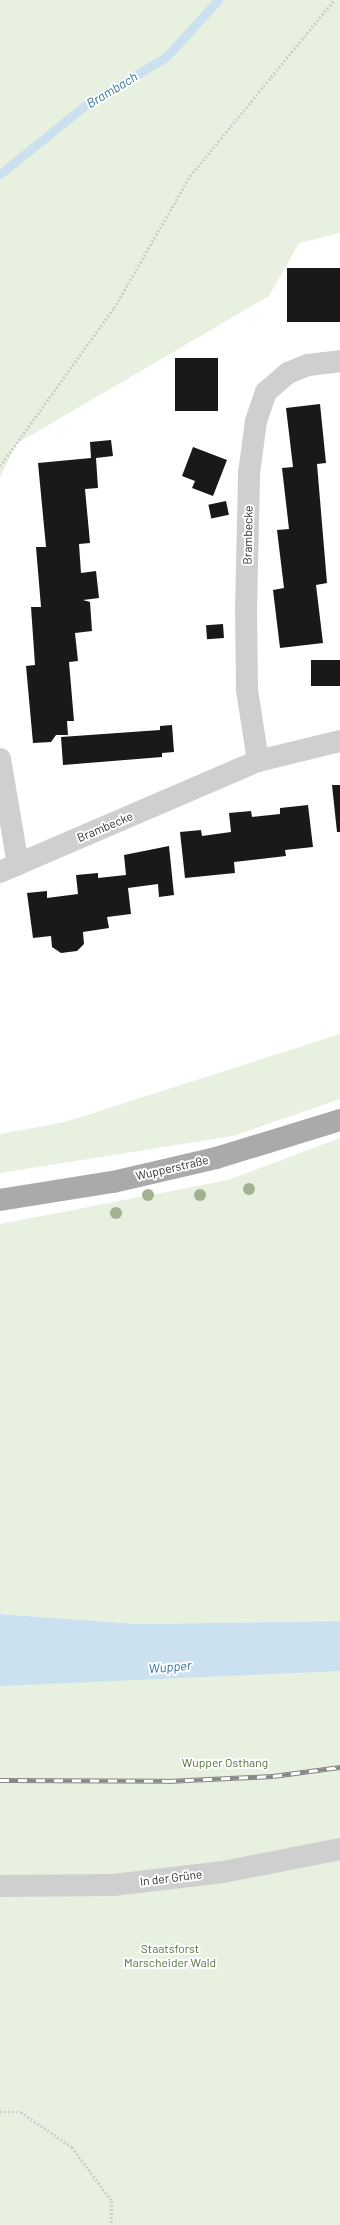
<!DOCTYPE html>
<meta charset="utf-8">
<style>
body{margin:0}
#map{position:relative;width:340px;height:2225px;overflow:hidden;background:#fff;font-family:Barlow,sans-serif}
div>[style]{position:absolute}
.green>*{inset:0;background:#e8f0e0;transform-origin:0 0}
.water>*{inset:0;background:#cbe1f0}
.stream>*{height:9px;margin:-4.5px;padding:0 4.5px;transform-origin:4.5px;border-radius:4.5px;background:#cbe1f0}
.building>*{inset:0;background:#191919;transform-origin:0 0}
.path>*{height:2.5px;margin-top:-1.25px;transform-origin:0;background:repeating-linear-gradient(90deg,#cfcfcf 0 2px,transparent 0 4px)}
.minor>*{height:22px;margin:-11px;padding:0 11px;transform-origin:11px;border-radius:11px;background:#cfcfcf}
.major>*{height:22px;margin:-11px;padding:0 11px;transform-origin:11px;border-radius:11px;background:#aaa}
.rail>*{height:4.5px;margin-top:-2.25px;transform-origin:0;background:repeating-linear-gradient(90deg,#fff 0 9px,#878787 0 18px);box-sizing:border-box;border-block:1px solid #878787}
.trees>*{width:12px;height:12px;margin:-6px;border-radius:50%;background:#a1b293}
span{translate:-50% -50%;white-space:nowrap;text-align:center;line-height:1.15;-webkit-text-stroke:4px #fff;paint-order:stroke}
.street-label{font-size:12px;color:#323232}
.park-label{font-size:12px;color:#54733a}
.water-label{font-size:13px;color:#37759d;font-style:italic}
</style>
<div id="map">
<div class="green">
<i style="clip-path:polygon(0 0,340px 0,340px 233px,299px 243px,269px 296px,16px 444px,0 478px)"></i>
<i style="clip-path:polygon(340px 1034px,340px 1099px,233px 1136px,0 1173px,0 1134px,65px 1122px)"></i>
<i style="clip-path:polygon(340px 1138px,340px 1621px,138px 1624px,0 1614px,0 1224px,228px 1180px)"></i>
<i style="left:340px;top:1645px;width:580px;height:340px;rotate:90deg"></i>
</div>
<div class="water">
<i style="clip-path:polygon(0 1614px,138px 1624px,340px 1621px,340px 1671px,0 1686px)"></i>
</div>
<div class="stream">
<i style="left:0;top:174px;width:107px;rotate:-38.9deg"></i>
<i style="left:83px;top:107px;width:97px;rotate:-31.1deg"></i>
<i style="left:166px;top:57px;width:77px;rotate:-47.6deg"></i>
</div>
<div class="building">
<i style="left:340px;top:268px;width:54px;height:53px;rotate:90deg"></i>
<i style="left:175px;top:358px;width:43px;height:53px"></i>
<i style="clip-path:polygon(320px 404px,326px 463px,317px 464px,327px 583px,316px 585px,323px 643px,280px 648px,273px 590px,284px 588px,277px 530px,289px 529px,282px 468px,293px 467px,286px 408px)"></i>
<i style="clip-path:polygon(111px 440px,113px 456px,96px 458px,98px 488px,85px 489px,90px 543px,79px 544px,81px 573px,96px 571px,99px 598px,83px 600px,90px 602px,92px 631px,75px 633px,78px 661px,69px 662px,74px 721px,67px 721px,68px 735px,56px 735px,51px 742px,33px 743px,26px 666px,35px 665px,31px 607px,41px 607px,36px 547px,46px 547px,38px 463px,91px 458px,90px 442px)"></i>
<i style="clip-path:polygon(193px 447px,227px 460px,213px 496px,192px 488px,195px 481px,182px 476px)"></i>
<i style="left:226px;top:501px;width:14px;height:18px;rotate:78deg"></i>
<i style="left:223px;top:624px;width:14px;height:17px;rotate:86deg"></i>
<i style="left:340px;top:660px;width:26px;height:29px;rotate:90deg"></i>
<i style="clip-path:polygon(172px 725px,174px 752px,162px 753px,162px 757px,63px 765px,61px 737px,160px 730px,160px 726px)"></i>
<i style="clip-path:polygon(332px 785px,340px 785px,340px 832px,337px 832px)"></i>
<i style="clip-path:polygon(308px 805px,313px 847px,285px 850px,286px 856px,234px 862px,235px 873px,185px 878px,180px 832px,201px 830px,202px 836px,231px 832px,229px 813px,251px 811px,252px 817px,280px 814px,280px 808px)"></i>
<i style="clip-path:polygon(169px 846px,174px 895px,159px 897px,158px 884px,128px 888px,131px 914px,107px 917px,109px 928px,83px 932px,84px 944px,77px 951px,61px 953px,52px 947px,51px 936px,33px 938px,27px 893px,47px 891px,47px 898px,78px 894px,76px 875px,98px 873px,98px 878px,126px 875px,124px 855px)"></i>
</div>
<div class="path">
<i style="left:0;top:466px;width:195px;rotate:-54.2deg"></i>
<i style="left:114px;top:308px;width:152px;rotate:-60.1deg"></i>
<i style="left:190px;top:176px;width:227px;rotate:-50.7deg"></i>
<i style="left:0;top:2112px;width:21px"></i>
<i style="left:21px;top:2112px;width:62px;rotate:34.5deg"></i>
<i style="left:72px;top:2147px;width:67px;rotate:53.5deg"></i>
<i style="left:112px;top:2201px;width:24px;rotate:92deg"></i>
</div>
<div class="minor">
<i style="left:0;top:759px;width:107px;rotate:80.3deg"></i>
<i style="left:258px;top:761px;width:72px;rotate:-98.8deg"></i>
<i style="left:247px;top:690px;width:80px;rotate:-90.7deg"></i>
<i style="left:246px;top:610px;width:137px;rotate:-88.7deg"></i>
<i style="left:249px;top:473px;width:52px;rotate:-82.3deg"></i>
<i style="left:256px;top:421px;width:31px;rotate:-71deg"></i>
<i style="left:266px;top:392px;width:29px;rotate:-41deg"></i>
<i style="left:288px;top:373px;width:22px;rotate:-22deg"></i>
<i style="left:308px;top:365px;width:32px;rotate:-7deg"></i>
<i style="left:0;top:872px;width:281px;rotate:-23.3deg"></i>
<i style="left:258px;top:761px;width:84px;rotate:-13.7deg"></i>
<i style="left:0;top:1886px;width:113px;rotate:-0.5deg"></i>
<i style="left:113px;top:1885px;width:111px;rotate:-6.7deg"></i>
<i style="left:223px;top:1872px;width:119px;rotate:-11.1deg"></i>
</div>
<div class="major">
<i style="left:0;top:1200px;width:114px;rotate:-9.1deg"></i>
<i style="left:113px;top:1182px;width:106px;rotate:-13.1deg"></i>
<i style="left:216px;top:1158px;width:130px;rotate:-17deg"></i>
</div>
<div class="rail">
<i style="left:0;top:1780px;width:167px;rotate:0.3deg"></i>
<i style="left:167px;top:1781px;width:106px;rotate:-2.7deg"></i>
<i style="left:273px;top:1776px;width:68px;rotate:-7.7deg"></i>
</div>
<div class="trees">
<i style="left:249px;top:1189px"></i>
<i style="left:148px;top:1195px"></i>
<i style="left:200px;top:1195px"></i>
<i style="left:116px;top:1213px"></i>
</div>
<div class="street-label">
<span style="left:248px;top:535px;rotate:-89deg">Brambecke</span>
<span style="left:105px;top:827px;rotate:-23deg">Brambecke</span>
<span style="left:172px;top:1168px;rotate:-13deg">Wupperstraße</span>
<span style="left:171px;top:1878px;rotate:-7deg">In der Grüne</span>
</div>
<div class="park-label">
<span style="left:225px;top:1763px">Wupper Osthang</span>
<span style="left:170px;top:1956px">Staatsforst<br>Marscheider Wald</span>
</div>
<div class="water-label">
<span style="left:112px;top:90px;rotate:-31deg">Brambach</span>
<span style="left:170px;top:1667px;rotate:-5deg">Wupper</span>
</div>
</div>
